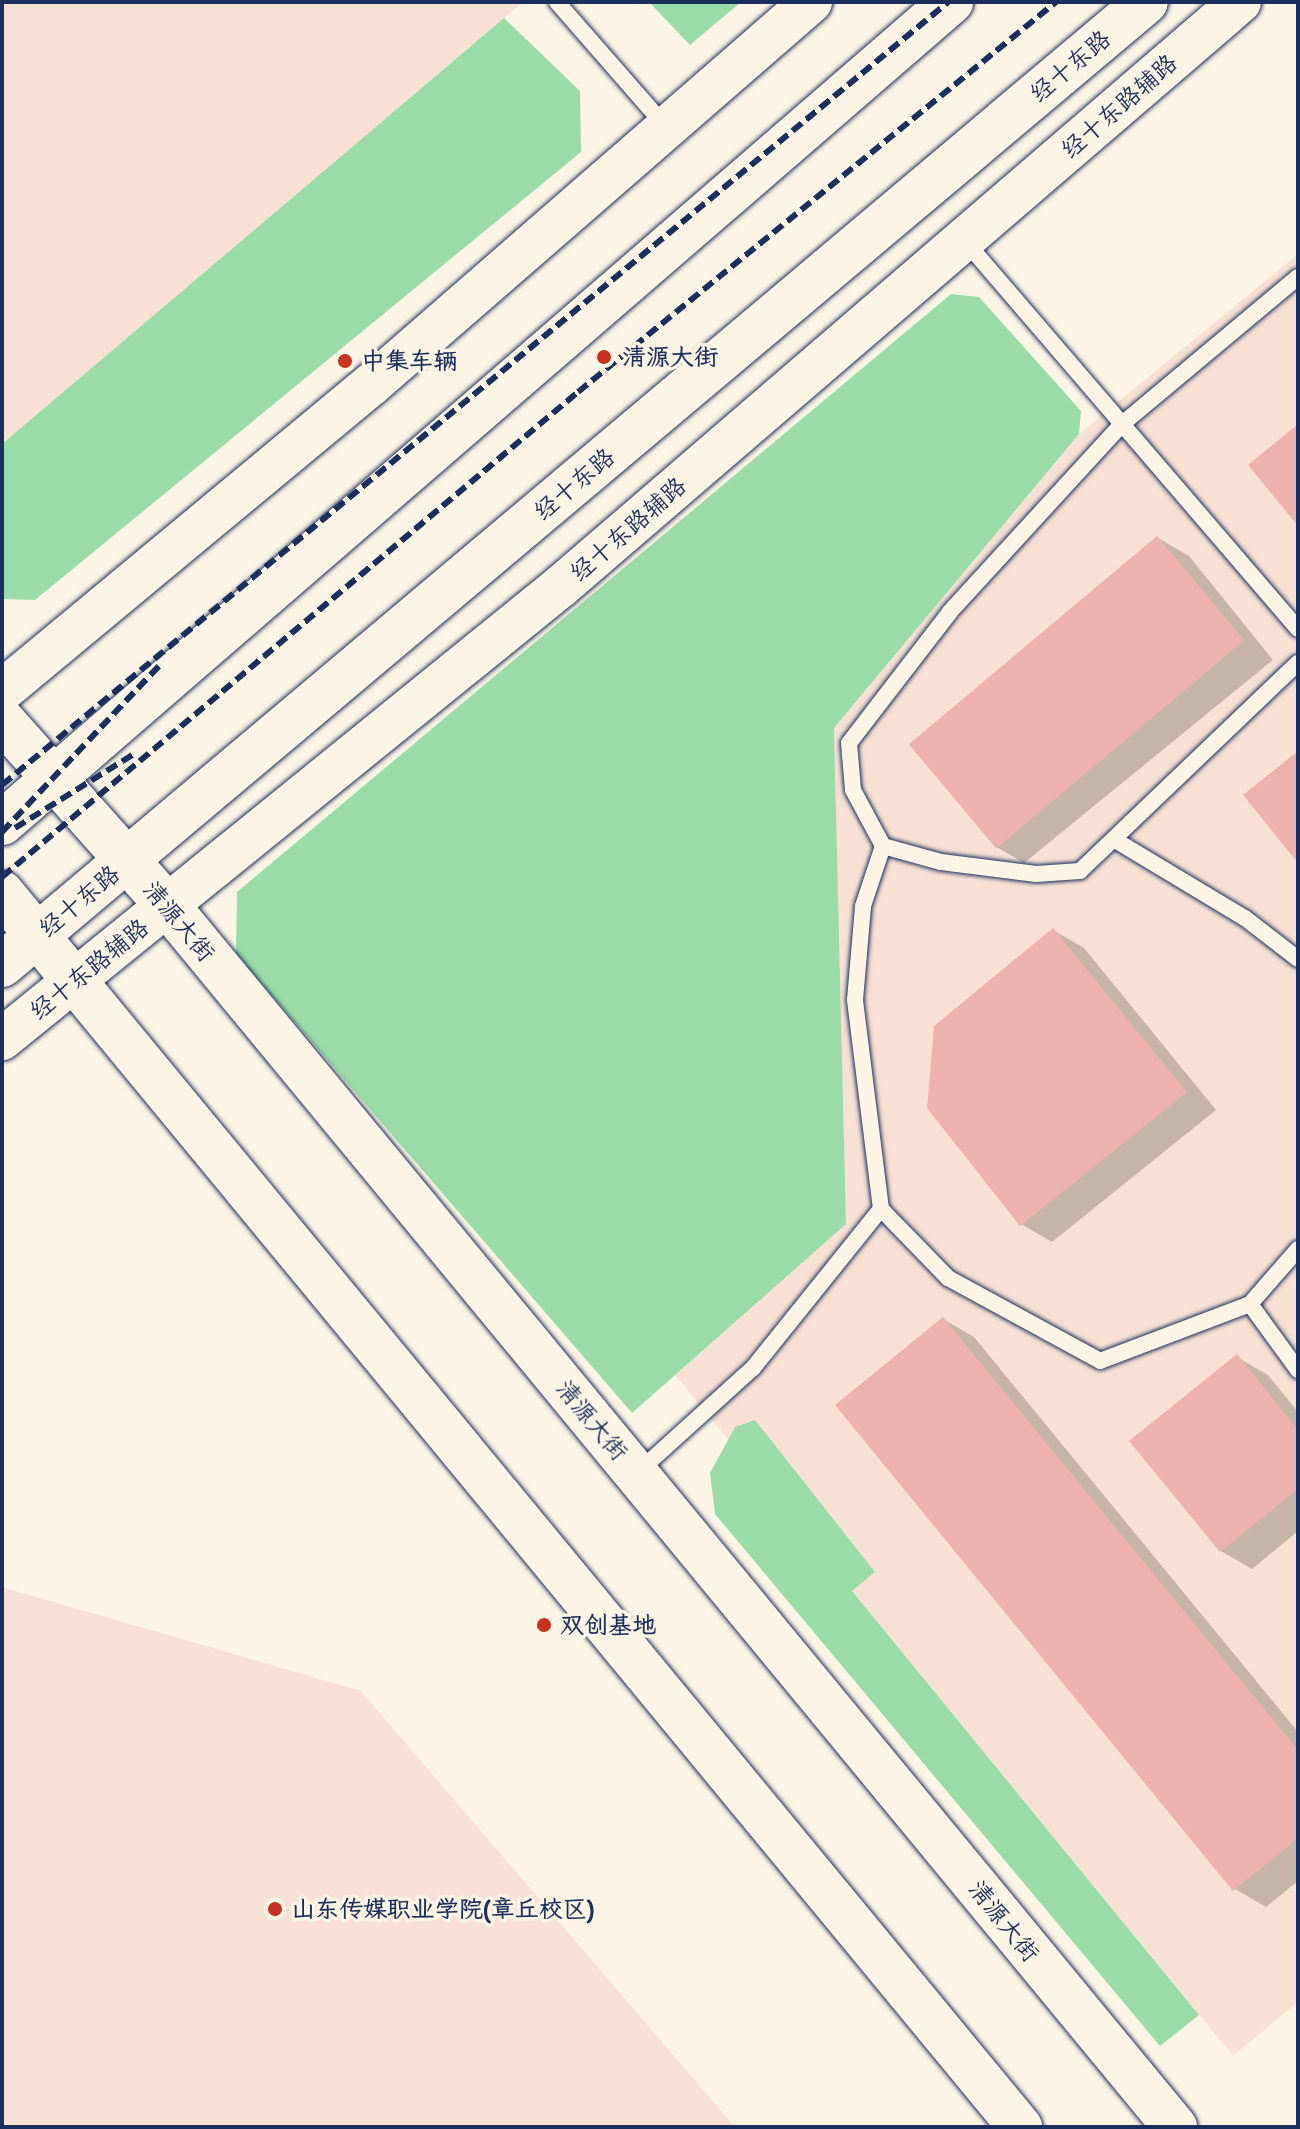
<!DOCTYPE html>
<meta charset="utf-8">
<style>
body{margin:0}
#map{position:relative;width:1300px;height:2129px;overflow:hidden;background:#fcf5e5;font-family:Itim,"LXGW WenKai TC",sans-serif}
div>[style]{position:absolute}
.built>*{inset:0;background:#f8e1d4}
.green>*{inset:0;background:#9adca7}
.shadow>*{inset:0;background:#0003}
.building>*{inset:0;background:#edb2ae;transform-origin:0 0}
.roads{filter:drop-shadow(0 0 2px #1b2f5e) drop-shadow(0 0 2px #1b2f5e)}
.service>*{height:16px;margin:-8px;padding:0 8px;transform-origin:8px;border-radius:8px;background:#fcf5e5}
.tertiary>*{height:42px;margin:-21px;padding:0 21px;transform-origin:21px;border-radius:21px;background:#fcf5e5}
.primary>*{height:44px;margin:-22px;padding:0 22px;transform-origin:22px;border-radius:22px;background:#fcf5e5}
.trunk>*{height:44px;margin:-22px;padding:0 22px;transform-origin:22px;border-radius:22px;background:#fcf5e5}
.rail>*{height:6px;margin-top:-3px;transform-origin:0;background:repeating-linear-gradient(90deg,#1b2f5e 0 12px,transparent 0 18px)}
.dots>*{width:22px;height:22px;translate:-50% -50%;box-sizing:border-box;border:4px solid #fcf5e5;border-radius:50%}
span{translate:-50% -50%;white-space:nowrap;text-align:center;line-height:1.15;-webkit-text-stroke:7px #fcf5e5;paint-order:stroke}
.street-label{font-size:24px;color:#1b2f5e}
.poi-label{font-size:24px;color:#1b2f5e;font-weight:700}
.left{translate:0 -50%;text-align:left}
.frame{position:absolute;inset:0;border:4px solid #1b2f5e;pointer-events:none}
</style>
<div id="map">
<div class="built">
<i style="clip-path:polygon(2px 2px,523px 2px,2px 444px)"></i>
<i style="clip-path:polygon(1298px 254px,1298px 2002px,1233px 2056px,675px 1375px,846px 1223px,834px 728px,1079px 434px)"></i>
<i style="clip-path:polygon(2px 1587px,361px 1691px,735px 2127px,2px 2127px)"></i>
</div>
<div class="green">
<i style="clip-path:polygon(649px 2px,741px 2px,690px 45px)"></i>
<i style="clip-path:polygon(504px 18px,580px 91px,581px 152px,35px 600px,2px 599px,2px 444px)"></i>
<i style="clip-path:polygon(951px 294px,979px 297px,1081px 411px,1079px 434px,834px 728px,846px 1224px,632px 1413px,236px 954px,237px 892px)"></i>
<i style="clip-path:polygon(755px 1420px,875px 1572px,852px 1591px,1199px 2015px,1160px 2046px,715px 1514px,710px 1473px,735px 1427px)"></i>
</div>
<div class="shadow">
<i style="clip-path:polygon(1158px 538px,1189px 556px,1273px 660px,1024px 863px,993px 845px)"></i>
<i style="clip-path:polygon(1053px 930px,1084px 948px,1216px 1110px,1052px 1242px,1021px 1224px)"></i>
<i style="clip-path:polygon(943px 1319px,974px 1337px,1298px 1732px,1298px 1881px,1266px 1907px,1235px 1889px)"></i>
<i style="clip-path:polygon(1237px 1357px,1268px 1375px,1298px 1412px,1298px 1531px,1252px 1569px,1221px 1551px)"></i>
</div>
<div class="building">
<i style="clip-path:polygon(1298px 424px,1298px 526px,1248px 465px)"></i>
<i style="left:1157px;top:536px;width:136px;height:324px;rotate:50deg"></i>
<i style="clip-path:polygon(1298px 751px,1298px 863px,1243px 795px)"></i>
<i style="clip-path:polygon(1053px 928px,1187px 1092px,1020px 1226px,927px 1108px,934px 1026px)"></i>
<i style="clip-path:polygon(943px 1317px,1298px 1750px,1298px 1838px,1233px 1891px,835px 1405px)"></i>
<i style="clip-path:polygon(1237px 1354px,1298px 1430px,1298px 1489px,1220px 1552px,1129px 1441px)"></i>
</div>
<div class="roads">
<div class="service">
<i style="left:557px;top:2px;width:166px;rotate:48.9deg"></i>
<i style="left:965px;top:241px;width:511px;rotate:49.36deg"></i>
<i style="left:1298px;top:277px;width:229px;rotate:140.1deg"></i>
<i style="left:1122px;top:424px;width:255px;rotate:132.5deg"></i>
<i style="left:950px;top:612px;width:165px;rotate:127.6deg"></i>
<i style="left:849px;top:743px;width:47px;rotate:85.1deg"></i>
<i style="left:853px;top:790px;width:64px;rotate:61.8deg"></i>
<i style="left:883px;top:846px;width:60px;rotate:15.4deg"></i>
<i style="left:941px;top:862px;width:96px;rotate:7.2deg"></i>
<i style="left:1036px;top:874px;width:44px;rotate:-3.9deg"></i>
<i style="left:1080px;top:871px;width:301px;rotate:-43.7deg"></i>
<i style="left:1115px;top:840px;width:152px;rotate:31deg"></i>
<i style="left:1245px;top:918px;width:67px;rotate:37.7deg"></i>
<i style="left:881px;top:1209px;width:96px;rotate:45.8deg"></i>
<i style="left:948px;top:1278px;width:173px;rotate:28.6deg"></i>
<i style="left:1100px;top:1361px;width:160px;rotate:-20.8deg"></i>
<i style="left:1250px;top:1304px;width:73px;rotate:-48.9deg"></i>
<i style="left:1250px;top:1304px;width:82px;rotate:54deg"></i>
<i style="left:637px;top:1473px;width:156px;rotate:-42.2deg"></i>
<i style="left:753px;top:1368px;width:204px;rotate:-51.2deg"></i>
<i style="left:881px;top:1209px;width:211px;rotate:-97.1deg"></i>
<i style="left:855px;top:1000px;width:94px;rotate:-85.1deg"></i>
<i style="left:863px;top:906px;width:63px;rotate:-71.6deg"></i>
</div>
<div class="tertiary">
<i style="left:2px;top:691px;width:481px;rotate:-39.7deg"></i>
<i style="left:372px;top:384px;width:582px;rotate:-41.03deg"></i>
<i style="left:2px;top:1039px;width:718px;rotate:-39.01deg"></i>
<i style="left:560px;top:587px;width:897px;rotate:-40.71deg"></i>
</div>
<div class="primary">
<i style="left:2px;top:720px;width:249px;rotate:48.3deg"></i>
<i style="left:168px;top:906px;width:1583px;rotate:50.49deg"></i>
<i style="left:2px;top:893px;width:1600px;rotate:50.48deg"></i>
</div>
<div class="trunk">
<i style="left:2px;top:823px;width:1255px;rotate:-40.86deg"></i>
<i style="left:2px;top:965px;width:1495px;rotate:-40.09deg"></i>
</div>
</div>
<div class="rail">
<i style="left:2px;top:785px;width:1228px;rotate:-39.61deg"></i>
<i style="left:15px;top:828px;width:140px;rotate:-31.9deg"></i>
<i style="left:2px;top:832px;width:231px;rotate:-46.6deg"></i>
<i style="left:2px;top:877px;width:753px;rotate:-40.1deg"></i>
<i style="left:578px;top:392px;width:617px;rotate:-39.21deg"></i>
</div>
<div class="dots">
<i style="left:604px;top:357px;background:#c8321e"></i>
<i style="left:345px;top:361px;background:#c8321e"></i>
<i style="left:544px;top:1625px;background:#c8321e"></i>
<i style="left:275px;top:1909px;background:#c8321e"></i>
</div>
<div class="street-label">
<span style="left:1070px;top:66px;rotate:-40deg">经十东路</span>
<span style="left:1119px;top:106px;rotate:-41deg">经十东路辅路</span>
<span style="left:574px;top:484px;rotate:-40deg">经十东路</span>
<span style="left:628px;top:529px;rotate:-41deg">经十东路辅路</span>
<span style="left:79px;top:901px;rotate:-40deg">经十东路</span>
<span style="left:179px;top:921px;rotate:50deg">清源大街</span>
<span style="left:89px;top:969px;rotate:-39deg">经十东路辅路</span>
<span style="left:592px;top:1420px;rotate:50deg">清源大街</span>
<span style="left:1004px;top:1921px;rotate:51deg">清源大街</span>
</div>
<div class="poi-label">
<span class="left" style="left:622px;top:357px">清源大街</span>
<span class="left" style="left:361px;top:361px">中集车辆</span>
<span class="left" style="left:560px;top:1625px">双创基地</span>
<span class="left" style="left:291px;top:1909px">山东传媒职业学院(章丘校区)</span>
</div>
<div class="frame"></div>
</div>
